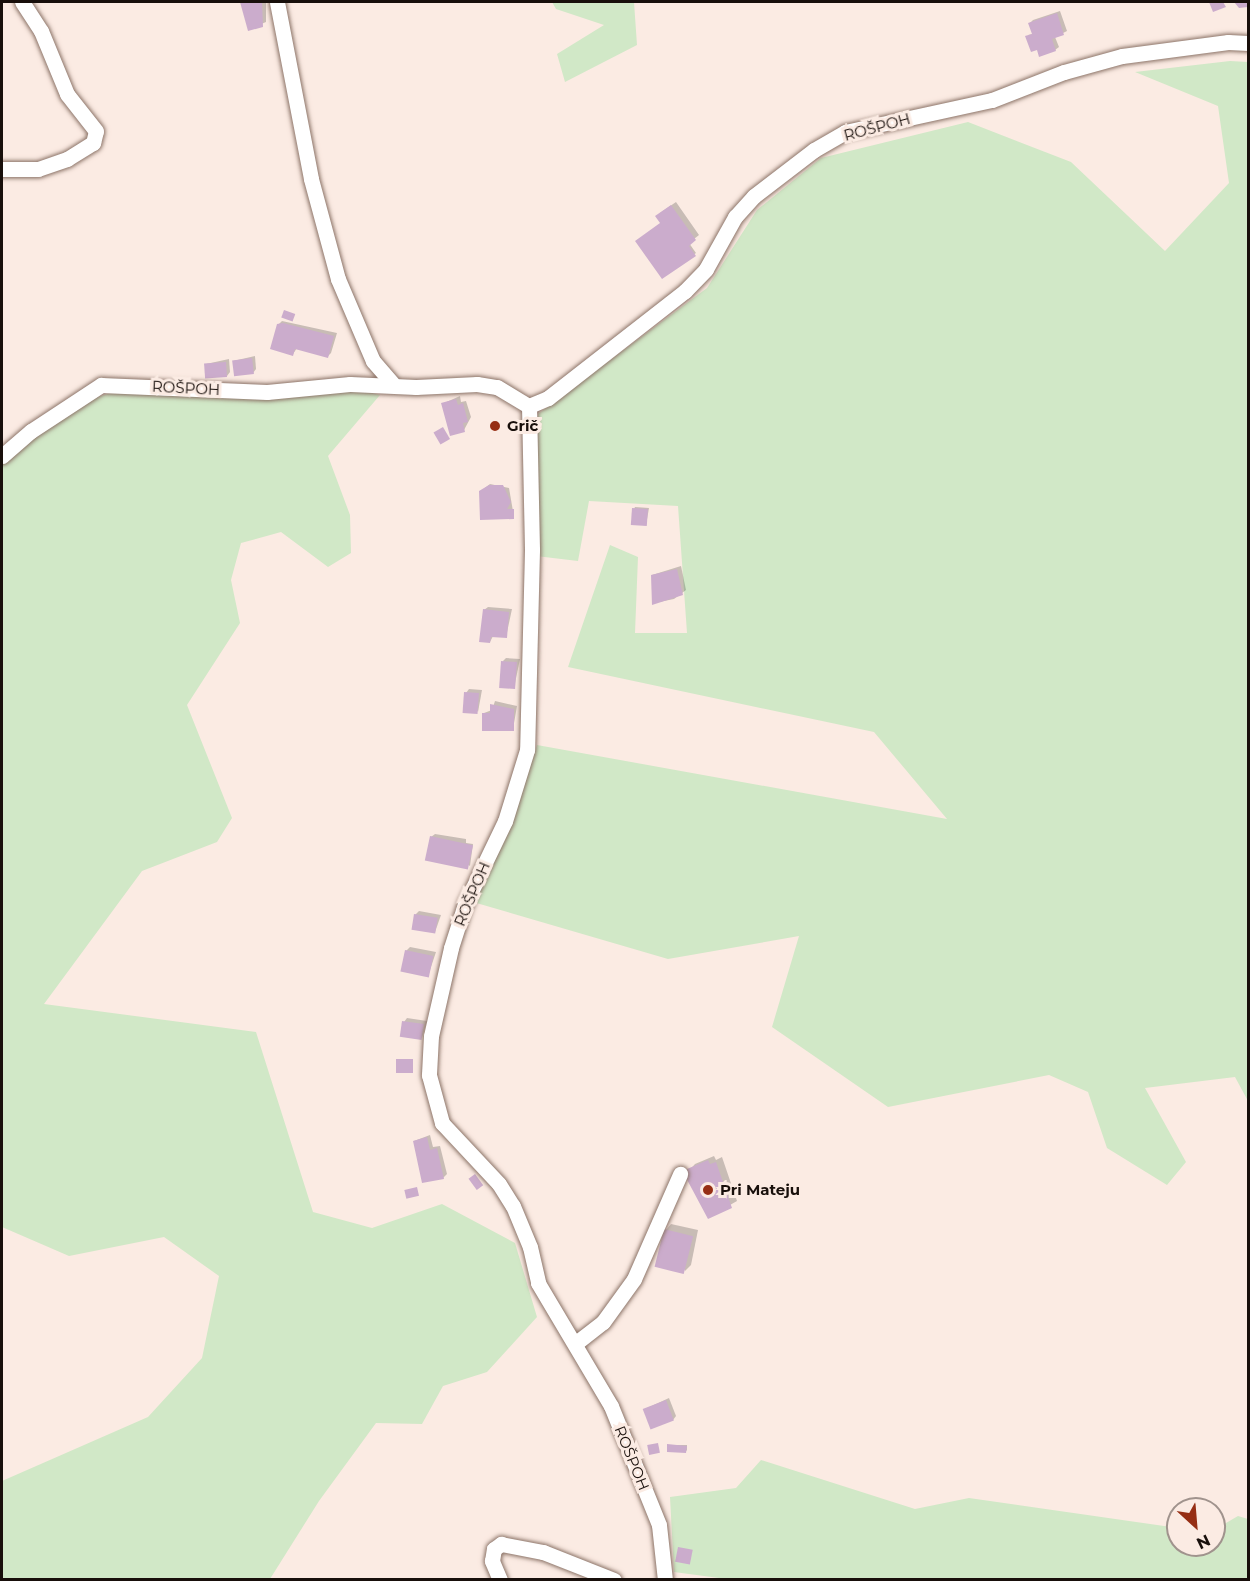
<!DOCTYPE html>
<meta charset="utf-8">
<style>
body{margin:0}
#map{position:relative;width:1250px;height:1581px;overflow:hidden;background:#fbebe3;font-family:Montserrat,sans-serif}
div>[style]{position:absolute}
.green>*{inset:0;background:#d1e8c7}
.shadow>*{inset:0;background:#0003}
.building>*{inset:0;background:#cbaccc;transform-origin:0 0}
.roads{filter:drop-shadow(0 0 2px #8c7468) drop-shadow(0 0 2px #8c7468)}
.minor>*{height:15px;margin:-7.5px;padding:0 7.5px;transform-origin:7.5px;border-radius:7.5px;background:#fff}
.dots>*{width:16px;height:16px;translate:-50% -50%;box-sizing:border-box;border:3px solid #fbebe3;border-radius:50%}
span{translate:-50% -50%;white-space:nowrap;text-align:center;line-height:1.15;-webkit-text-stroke:6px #fbebe3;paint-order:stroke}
.street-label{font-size:15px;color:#180f0b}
.poi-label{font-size:15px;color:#180f0b;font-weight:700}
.left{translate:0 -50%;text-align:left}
.frame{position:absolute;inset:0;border:3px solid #180f0b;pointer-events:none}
.north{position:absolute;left:1166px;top:1497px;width:60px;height:60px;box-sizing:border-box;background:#fbebe3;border:2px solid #a0938d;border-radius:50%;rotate:154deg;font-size:16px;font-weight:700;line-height:24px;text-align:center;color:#180f0b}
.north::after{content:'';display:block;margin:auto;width:21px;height:27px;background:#962e14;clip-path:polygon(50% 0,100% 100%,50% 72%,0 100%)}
</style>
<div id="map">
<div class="green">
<i style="clip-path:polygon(552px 2px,634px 2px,637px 45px,565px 82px,557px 54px,604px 25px,556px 9px)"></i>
<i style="clip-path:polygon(1230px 61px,1248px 62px,1248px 1101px,1235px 1077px,1145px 1088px,1186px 1162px,1167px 1185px,1107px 1148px,1088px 1092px,1049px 1075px,888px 1107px,772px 1027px,799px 936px,668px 959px,473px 902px,510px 824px,537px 745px,947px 819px,874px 732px,568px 667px,610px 545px,638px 557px,635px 633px,687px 633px,678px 506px,589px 501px,578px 561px,536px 556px,538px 414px,707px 288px,757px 210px,821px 158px,968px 122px,1071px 162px,1165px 251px,1229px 183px,1218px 106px,1135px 72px)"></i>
<i style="clip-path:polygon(124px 389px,355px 389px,380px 395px,328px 456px,350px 515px,351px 553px,328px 567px,281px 532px,241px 543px,231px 580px,240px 623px,187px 705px,232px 818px,217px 842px,142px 871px,44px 1004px,256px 1032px,313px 1212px,372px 1228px,442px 1204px,515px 1243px,537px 1317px,487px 1372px,443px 1386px,422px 1424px,376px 1423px,319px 1501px,270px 1579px,2px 1579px,2px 1481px,148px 1417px,202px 1358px,219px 1276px,164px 1237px,69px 1256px,2px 1227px,2px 466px,34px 433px,84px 401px)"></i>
<i style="clip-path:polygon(761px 1460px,915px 1509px,969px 1498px,1178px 1528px,1178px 1545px,1214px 1545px,1214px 1530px,1238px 1516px,1248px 1519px,1248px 1579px,734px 1580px,674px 1572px,670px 1497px,736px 1488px)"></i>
</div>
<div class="shadow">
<i style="clip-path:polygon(241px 2px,266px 2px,266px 22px,249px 29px)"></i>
<i style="clip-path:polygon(1060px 11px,1067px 31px,1055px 37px,1059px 47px,1055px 50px,1028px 35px,1033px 34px,1030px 23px,1033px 20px)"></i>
<i style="clip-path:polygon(676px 202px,699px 235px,689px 243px,696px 253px,662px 277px,660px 213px)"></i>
<i style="clip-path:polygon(282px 321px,337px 333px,331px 353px,328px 356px,297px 348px,293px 354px,278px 325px)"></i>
<i style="clip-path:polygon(255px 356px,256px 369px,253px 373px,233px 361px)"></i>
<i style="clip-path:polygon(229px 359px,230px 372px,227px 376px,206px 364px)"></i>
<i style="clip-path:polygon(460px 396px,461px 402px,466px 401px,471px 417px,464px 430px,442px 404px)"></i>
<i style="clip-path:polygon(490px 484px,509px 488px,514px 517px,485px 488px)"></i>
<i style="clip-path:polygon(635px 507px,649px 508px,646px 525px,634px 509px)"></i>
<i style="clip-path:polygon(681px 566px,686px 590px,674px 599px,654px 603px,652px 575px)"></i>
<i style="clip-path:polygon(488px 607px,512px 609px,506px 637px,493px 636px,490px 642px,484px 610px)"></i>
<i style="clip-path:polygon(506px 658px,520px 659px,514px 688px,503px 661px)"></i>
<i style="clip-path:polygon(469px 689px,482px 690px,478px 712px,466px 693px)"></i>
<i style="clip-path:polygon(495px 701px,517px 706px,513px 729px,484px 713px,492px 710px)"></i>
<i style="clip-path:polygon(435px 834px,466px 839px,466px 843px,473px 844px,470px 866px,431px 837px)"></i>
<i style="clip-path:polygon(419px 911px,441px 915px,435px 932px,415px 915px)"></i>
<i style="clip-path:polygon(410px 947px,436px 952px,428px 976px,406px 951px)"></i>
<i style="clip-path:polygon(407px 1018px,427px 1021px,422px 1038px,404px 1022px)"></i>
<i style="clip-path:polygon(430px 1135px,433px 1147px,440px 1146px,447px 1174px,443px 1178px,414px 1141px)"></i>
<i style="clip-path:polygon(714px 1156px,716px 1160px,722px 1157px,737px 1201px,709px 1217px,686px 1174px,695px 1164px)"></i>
<i style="clip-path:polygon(671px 1224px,698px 1230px,691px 1265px,685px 1271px,666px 1230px)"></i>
<i style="clip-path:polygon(669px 1398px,676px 1416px,673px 1420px,645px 1409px)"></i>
<i style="clip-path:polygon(669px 1445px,687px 1445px,687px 1450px,686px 1451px)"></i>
</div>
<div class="building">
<i style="clip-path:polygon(240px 2px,262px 2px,263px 27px,248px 31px)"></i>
<i style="clip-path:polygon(1209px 2px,1223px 2px,1226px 7px,1213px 12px)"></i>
<i style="clip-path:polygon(1234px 2px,1248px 2px,1248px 7px,1239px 8px)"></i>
<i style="clip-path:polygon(1057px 13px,1064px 35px,1052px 39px,1056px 51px,1039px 57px,1037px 50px,1031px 52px,1025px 36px,1032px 34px,1028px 23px)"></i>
<i style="clip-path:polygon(671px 205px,696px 240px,689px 246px,696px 256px,662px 279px,635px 241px,660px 223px,655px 216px)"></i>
<i style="left:284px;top:310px;width:12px;height:8px;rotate:20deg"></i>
<i style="clip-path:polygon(283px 323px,334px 336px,328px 358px,295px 349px,293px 356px,270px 349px,277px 324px)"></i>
<i style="left:252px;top:358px;width:16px;height:20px;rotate:83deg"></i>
<i style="left:226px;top:362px;width:15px;height:22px;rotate:86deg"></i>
<i style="clip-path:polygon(456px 399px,458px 405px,463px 403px,468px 422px,463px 423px,465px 432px,450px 436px,441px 403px)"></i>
<i style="left:443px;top:427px;width:14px;height:11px;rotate:60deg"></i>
<i style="clip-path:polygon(489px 485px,503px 485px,511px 502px,507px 509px,514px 509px,514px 519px,480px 520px,479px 491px)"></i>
<i style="left:632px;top:508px;width:16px;height:17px;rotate:4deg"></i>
<i style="clip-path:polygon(677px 569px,683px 595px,652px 605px,651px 575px)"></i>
<i style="clip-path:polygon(483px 609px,509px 612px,507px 638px,491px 637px,490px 643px,479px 642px)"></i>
<i style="left:501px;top:661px;width:16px;height:27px;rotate:4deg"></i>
<i style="left:464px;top:692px;width:15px;height:21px;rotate:4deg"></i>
<i style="clip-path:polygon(490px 704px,514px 709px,514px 731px,482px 731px,482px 713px,490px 713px)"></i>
<i style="left:430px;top:836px;width:44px;height:25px;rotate:12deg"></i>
<i style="left:414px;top:914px;width:24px;height:16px;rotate:9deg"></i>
<i style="left:405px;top:950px;width:29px;height:22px;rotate:12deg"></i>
<i style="left:402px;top:1021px;width:22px;height:16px;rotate:8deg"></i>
<i style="left:413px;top:1059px;width:14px;height:17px;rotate:90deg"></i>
<i style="clip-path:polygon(427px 1137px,430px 1150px,437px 1148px,444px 1179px,422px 1183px,413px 1141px)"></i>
<i style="clip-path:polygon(708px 1160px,710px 1164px,716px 1162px,732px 1208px,708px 1219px,684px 1174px,687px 1169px)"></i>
<i style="left:475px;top:1174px;width:14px;height:8px;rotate:54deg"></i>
<i style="left:417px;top:1187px;width:9px;height:13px;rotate:77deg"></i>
<i style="left:664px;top:1229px;width:30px;height:39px;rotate:14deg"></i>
<i style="left:666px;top:1400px;width:22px;height:25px;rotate:69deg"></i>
<i style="left:658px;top:1443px;width:10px;height:11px;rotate:79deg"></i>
<i style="clip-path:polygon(667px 1444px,687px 1446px,686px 1453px,667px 1452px)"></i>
<i style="left:678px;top:1547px;width:15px;height:15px;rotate:11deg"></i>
</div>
<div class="roads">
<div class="minor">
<i style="left:277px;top:2px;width:180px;rotate:79.1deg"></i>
<i style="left:311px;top:179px;width:104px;rotate:74.9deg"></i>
<i style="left:338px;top:279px;width:89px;rotate:66.9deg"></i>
<i style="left:373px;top:361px;width:30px;rotate:49deg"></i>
<i style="left:2px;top:169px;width:36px"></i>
<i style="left:38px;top:169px;width:31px;rotate:-19deg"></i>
<i style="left:67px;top:159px;width:31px;rotate:-32deg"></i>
<i style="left:93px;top:143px;width:12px;rotate:-76deg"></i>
<i style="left:96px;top:131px;width:47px;rotate:-128.1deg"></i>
<i style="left:67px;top:94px;width:68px;rotate:-112.4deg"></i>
<i style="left:41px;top:31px;width:35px;rotate:-123deg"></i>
<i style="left:529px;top:406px;width:144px;rotate:88.8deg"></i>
<i style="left:532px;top:550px;width:200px;rotate:91.4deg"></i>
<i style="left:527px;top:750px;width:74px;rotate:107.2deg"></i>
<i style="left:505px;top:821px;width:92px;rotate:115.7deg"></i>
<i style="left:465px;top:904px;width:46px;rotate:107.7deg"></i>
<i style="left:451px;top:948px;width:90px;rotate:102.8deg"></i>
<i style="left:431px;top:1036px;width:39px;rotate:93deg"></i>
<i style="left:429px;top:1075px;width:50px;rotate:74.8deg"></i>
<i style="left:442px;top:1123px;width:83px;rotate:46.9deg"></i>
<i style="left:499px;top:1184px;width:26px;rotate:58deg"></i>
<i style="left:513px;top:1206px;width:44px;rotate:67.5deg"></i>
<i style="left:530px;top:1247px;width:37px;rotate:77deg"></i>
<i style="left:538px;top:1283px;width:143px;rotate:59.3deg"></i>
<i style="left:611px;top:1406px;width:128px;rotate:68deg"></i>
<i style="left:659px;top:1525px;width:55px;rotate:83.8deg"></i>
<i style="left:529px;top:406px;width:21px;rotate:-23deg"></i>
<i style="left:548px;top:398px;width:174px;rotate:-38deg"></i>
<i style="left:685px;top:291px;width:30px;rotate:-46deg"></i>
<i style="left:706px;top:269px;width:60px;rotate:-60.9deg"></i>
<i style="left:735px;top:217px;width:28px;rotate:-48deg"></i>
<i style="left:754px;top:196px;width:76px;rotate:-37.5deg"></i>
<i style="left:814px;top:150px;width:36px;rotate:-30deg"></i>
<i style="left:845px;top:132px;width:150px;rotate:-12.3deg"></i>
<i style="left:992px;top:100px;width:77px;rotate:-21.3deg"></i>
<i style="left:1064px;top:72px;width:60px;rotate:-15.4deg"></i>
<i style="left:1122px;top:56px;width:107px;rotate:-7.5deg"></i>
<i style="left:1228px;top:42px;width:20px;rotate:3deg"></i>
<i style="left:2px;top:456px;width:38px;rotate:-41deg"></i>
<i style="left:31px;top:431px;width:84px;rotate:-33.3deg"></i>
<i style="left:101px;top:385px;width:166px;rotate:2.4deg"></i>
<i style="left:267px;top:392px;width:83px;rotate:-5.5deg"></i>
<i style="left:350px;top:384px;width:66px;rotate:2.6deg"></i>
<i style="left:416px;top:387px;width:61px;rotate:-2.8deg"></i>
<i style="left:477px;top:384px;width:20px;rotate:9deg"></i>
<i style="left:497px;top:387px;width:37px;rotate:31deg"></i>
<i style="left:576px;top:1343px;width:34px;rotate:-38deg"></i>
<i style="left:603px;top:1322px;width:53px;rotate:-54.2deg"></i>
<i style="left:634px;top:1279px;width:115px;rotate:-66.3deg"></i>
<i style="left:500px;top:1580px;width:21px;rotate:-113deg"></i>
<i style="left:492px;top:1561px;width:12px;rotate:-81deg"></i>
<i style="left:494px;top:1549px;width:9px;rotate:-36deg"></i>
<i style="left:501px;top:1544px;width:43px;rotate:10.8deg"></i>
<i style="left:543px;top:1552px;width:76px;rotate:21.5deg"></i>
</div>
</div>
<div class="dots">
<i style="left:495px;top:426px;background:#962e14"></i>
<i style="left:708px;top:1190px;background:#962e14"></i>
</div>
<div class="street-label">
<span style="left:877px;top:127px;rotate:-15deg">ROŠPOH</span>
<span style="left:186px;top:388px;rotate:3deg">ROŠPOH</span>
<span style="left:472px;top:894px;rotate:-67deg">ROŠPOH</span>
<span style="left:632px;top:1458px;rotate:68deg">ROŠPOH</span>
</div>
<div class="poi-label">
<span class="left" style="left:507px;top:426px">Grič</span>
<span class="left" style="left:720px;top:1190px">Pri Mateju</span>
</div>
<div class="frame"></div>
<div class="north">N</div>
</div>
